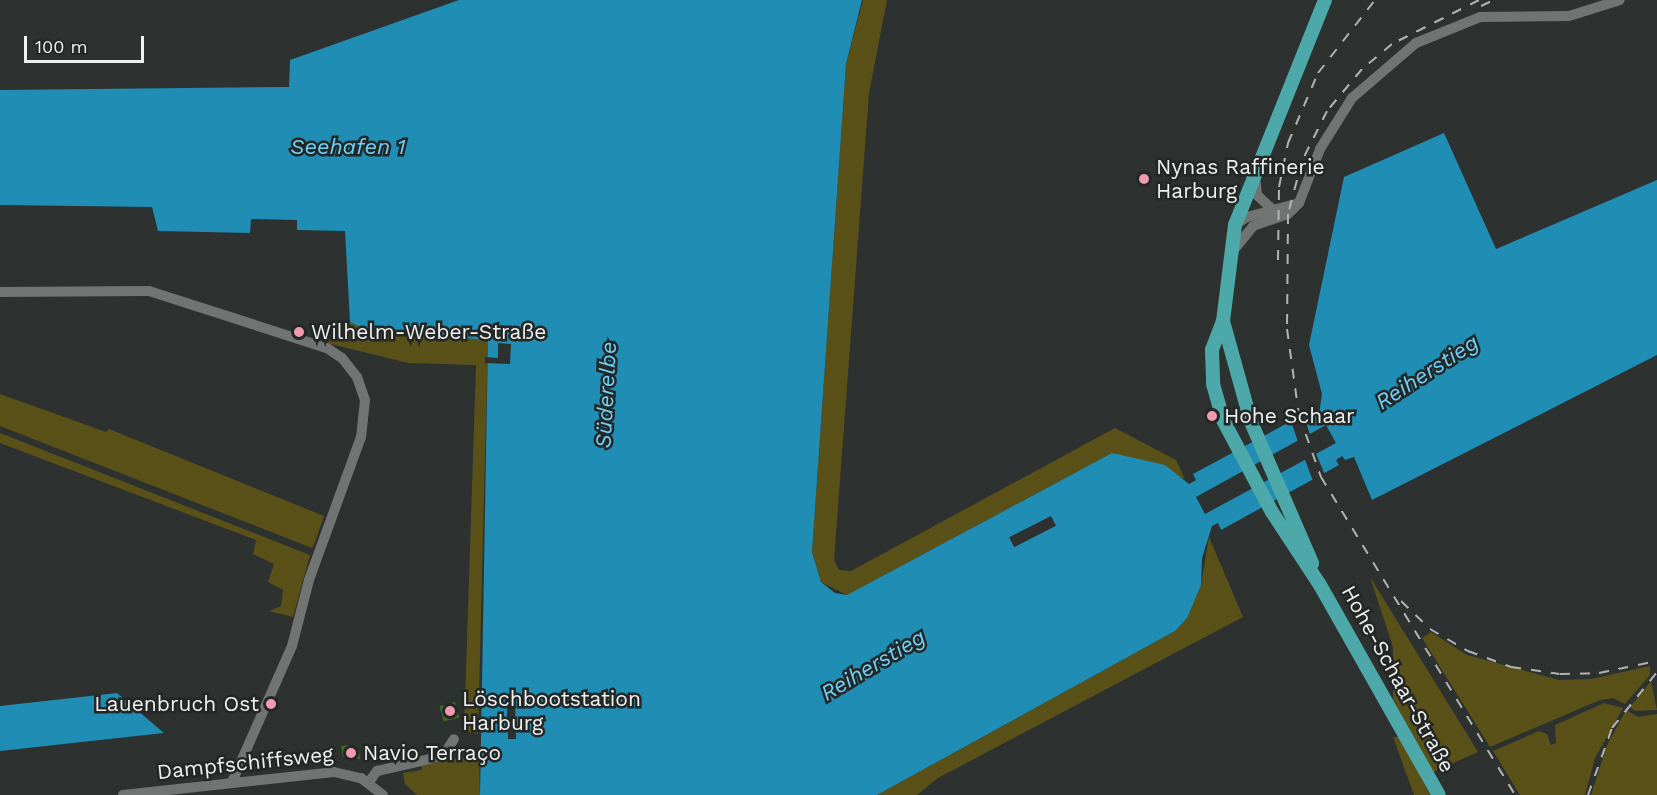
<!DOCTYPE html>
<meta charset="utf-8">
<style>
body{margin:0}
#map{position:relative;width:1657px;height:795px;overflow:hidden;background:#2d312f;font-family:"Work Sans",sans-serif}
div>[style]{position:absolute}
.green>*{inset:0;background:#5a5119}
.water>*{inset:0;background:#208db4}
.pier>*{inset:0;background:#2d312f;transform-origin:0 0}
.building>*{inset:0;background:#456920;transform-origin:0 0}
.minor>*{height:10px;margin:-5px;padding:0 5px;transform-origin:5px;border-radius:5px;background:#707472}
.major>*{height:14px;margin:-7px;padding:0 7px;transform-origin:7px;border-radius:7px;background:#4da9a9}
.rail>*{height:2px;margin-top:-1px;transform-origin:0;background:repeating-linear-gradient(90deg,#b1b3b2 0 10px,transparent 0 20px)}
.dots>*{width:16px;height:16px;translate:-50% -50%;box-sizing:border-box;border:3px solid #232725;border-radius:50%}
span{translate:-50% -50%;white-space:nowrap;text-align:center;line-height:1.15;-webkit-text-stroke:5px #232725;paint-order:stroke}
.poi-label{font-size:21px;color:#eff1f0}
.left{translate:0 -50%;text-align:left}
.right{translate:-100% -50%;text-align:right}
.street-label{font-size:21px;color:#eff1f0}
.water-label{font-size:22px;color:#6ed1fc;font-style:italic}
.scale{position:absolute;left:24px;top:36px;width:120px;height:27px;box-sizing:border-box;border:3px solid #eff1f0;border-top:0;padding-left:8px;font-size:18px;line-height:21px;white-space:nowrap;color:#eff1f0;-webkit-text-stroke:4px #232725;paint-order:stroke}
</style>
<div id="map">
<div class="green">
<i style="clip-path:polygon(863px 0,887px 0,869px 93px,834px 560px,839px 570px,851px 571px,1115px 428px,1176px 460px,1185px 479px,1112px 453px,847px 595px,821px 582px,812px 552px,846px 64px)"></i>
<i style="clip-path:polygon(350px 322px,366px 330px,488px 340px,478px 734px,464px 731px,476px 365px,408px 363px,327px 343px)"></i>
<i style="clip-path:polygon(0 394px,106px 432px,109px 429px,324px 516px,315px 542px,312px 548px,0 426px)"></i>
<i style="clip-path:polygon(0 433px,310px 555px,293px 617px,269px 611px,281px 606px,283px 590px,268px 582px,274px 564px,253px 554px,256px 540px,0 443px)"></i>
<i style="clip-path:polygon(1209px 537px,1243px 617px,938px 778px,917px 795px,877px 795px,1175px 631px,1201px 585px)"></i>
<i style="clip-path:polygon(1370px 577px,1478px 752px,1433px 772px,1393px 699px,1393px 647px)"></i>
<i style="clip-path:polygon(1431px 632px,1467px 655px,1559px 680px,1591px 679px,1650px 666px,1650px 675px,1625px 704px,1613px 698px,1600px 700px,1490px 747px,1422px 638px)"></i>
<i style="clip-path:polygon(1651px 681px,1657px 710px,1635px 711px,1630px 707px)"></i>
<i style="clip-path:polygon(1604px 703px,1623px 708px,1595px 758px,1585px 795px,1520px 795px,1493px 751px,1539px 731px,1547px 734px,1551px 745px,1556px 743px,1555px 725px)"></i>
<i style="clip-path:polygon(1626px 710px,1638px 717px,1657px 714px,1657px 795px,1591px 795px,1607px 745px)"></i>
<i style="clip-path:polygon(1393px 737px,1400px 737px,1430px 795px,1414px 795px)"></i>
<i style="clip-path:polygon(479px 754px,480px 795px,417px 795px,405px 784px,403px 773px,422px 770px,421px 766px)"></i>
</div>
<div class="water">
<i style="clip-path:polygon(evenodd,459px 0,862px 0,846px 64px,812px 552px,821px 582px,835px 593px,847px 595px,1112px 453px,1165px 465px,1189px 484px,1196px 480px,1193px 474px,1308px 412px,1311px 418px,1319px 414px,1322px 394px,1309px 345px,1344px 177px,1444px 133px,1496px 249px,1657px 180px,1657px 355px,1372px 500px,1354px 457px,1345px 460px,1342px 456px,1336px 460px,1339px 465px,1221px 530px,1218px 523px,1212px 526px,1202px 558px,1201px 585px,1187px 618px,1175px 631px,877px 795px,480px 795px,488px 340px,366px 330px,350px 322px,345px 231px,297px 230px,297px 220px,251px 219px,250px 233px,158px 231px,152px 207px,0 205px,0 90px,289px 87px,290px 60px,459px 0,1326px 425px,1336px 443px,1205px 514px,1196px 497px,1326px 425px)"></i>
<i style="clip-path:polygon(117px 693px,164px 733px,0 751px,0 706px)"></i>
</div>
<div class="pier">
<i style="clip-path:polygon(498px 343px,511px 344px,510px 364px,485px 363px,485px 357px,498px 358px)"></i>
<i style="clip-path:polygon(1303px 413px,1311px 438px,1299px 445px,1290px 418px)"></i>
<i style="clip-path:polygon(1315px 451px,1325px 475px,1313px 481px,1304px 457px)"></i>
<i style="left:1051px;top:516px;width:11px;height:47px;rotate:63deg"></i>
<i style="clip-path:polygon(507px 703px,515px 703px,516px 739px,508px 739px,508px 723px,475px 724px,476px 719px,507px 719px)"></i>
</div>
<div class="building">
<i style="left:455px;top:702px;width:16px;height:16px;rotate:75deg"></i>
<i style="clip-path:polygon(349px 745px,350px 750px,359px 750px,360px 759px,343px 757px,341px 746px)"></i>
</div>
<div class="minor">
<i style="left:1255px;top:176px;width:19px;rotate:84deg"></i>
<i style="left:1257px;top:195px;width:22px;rotate:43deg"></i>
<i style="left:1235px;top:225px;width:14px;rotate:-34deg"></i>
<i style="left:1247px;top:217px;width:51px;rotate:-14.9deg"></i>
<i style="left:1233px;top:251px;width:32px;rotate:-51deg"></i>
<i style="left:1253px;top:226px;width:37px;rotate:-19deg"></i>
<i style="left:1288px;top:214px;width:16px;rotate:-45deg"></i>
<i style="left:1299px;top:203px;width:58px;rotate:-68.7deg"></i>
<i style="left:1320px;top:149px;width:60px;rotate:-57.9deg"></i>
<i style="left:1352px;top:98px;width:84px;rotate:-40.7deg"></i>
<i style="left:1416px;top:43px;width:69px;rotate:-22.1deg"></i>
<i style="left:1480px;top:17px;width:89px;rotate:-0.6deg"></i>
<i style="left:1569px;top:16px;width:53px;rotate:-17.4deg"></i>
<i style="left:0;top:292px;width:149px;rotate:-0.4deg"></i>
<i style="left:149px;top:291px;width:187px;rotate:17.8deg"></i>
<i style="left:327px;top:348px;width:18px;rotate:34deg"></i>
<i style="left:342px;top:358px;width:24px;rotate:52deg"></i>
<i style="left:357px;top:377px;width:24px;rotate:71deg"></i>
<i style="left:365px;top:400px;width:37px;rotate:96deg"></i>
<i style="left:361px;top:437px;width:152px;rotate:110deg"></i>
<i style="left:309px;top:580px;width:68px;rotate:104.4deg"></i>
<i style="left:292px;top:646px;width:149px;rotate:113.8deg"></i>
<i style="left:369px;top:782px;width:14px;rotate:-54deg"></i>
<i style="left:377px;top:771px;width:68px;rotate:-12.8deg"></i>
<i style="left:443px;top:756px;width:20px;rotate:-57deg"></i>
<i style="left:123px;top:795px;width:212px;rotate:-6.2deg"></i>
<i style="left:334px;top:772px;width:28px;rotate:13deg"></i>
<i style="left:361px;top:778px;width:28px;rotate:38deg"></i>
</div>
<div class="major">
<i style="left:1325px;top:0;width:242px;rotate:111.8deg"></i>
<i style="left:1235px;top:225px;width:97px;rotate:97.1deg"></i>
<i style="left:1223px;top:321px;width:31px;rotate:111deg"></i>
<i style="left:1212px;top:350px;width:34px;rotate:88deg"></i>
<i style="left:1213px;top:384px;width:37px;rotate:74deg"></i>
<i style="left:1223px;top:420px;width:104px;rotate:62deg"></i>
<i style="left:1272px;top:512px;width:87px;rotate:56.7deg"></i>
<i style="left:1320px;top:585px;width:241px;rotate:60.5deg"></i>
<i style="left:1223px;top:321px;width:105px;rotate:74.5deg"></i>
<i style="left:1251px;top:422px;width:154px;rotate:66.6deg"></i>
</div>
<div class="rail">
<i style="left:1479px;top:0;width:97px;rotate:153.2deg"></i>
<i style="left:1392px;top:44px;width:39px;rotate:140deg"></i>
<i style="left:1362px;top:69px;width:55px;rotate:129.8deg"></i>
<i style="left:1327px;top:111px;width:56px;rotate:116.6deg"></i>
<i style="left:1302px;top:161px;width:55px;rotate:104.8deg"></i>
<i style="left:1288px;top:214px;width:115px;rotate:90.5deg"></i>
<i style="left:1287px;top:329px;width:87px;rotate:82.1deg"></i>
<i style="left:1299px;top:415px;width:66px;rotate:70.5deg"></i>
<i style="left:1321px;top:477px;width:373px;rotate:58.6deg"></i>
<i style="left:1481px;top:6px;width:14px;rotate:-25deg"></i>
<i style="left:1278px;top:260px;width:73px;rotate:-89.2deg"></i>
<i style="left:1279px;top:187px;width:45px;rotate:-78.4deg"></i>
<i style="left:1288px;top:143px;width:76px;rotate:-66.8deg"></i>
<i style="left:1318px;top:73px;width:93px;rotate:-52deg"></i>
<i style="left:1401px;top:601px;width:40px;rotate:44deg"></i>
<i style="left:1430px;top:629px;width:44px;rotate:30.1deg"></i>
<i style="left:1468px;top:651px;width:46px;rotate:20.4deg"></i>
<i style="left:1511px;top:667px;width:49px;rotate:8.1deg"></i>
<i style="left:1560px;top:674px;width:39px;rotate:-1deg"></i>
<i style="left:1599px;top:673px;width:59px;rotate:-11.7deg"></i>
<i style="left:1588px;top:795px;width:71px;rotate:-70.3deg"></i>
<i style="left:1612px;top:728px;width:72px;rotate:-51.2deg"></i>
</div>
<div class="dots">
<i style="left:1144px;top:179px;background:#f29ab0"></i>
<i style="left:299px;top:332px;background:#f29ab0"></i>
<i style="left:1212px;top:416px;background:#f29ab0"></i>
<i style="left:271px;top:704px;background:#f29ab0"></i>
<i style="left:450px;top:711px;background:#f29ab0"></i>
<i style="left:351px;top:753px;background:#f29ab0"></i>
</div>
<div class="poi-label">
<span class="left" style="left:1156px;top:179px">Nynas Raffinerie<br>Harburg</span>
<span class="left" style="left:311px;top:332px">Wilhelm-Weber-Straße</span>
<span class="left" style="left:1224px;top:416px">Hohe Schaar</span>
<span class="left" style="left:462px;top:711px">Löschbootstation<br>Harburg</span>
<span class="right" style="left:259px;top:704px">Lauenbruch Ost</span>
<span class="left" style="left:363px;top:753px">Navio Terraço</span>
</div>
<div class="street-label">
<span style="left:1398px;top:679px;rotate:61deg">Hohe-Schaar-Straße</span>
<span style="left:245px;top:763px;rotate:-6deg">Dampfschiffsweg</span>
</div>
<div class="water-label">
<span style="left:348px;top:147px">Seehafen 1</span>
<span style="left:1427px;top:372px;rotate:-33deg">Reiherstieg</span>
<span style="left:606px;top:395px;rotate:-87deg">Süderelbe</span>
<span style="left:873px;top:665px;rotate:-31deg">Reiherstieg</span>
</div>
<div class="scale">100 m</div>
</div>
